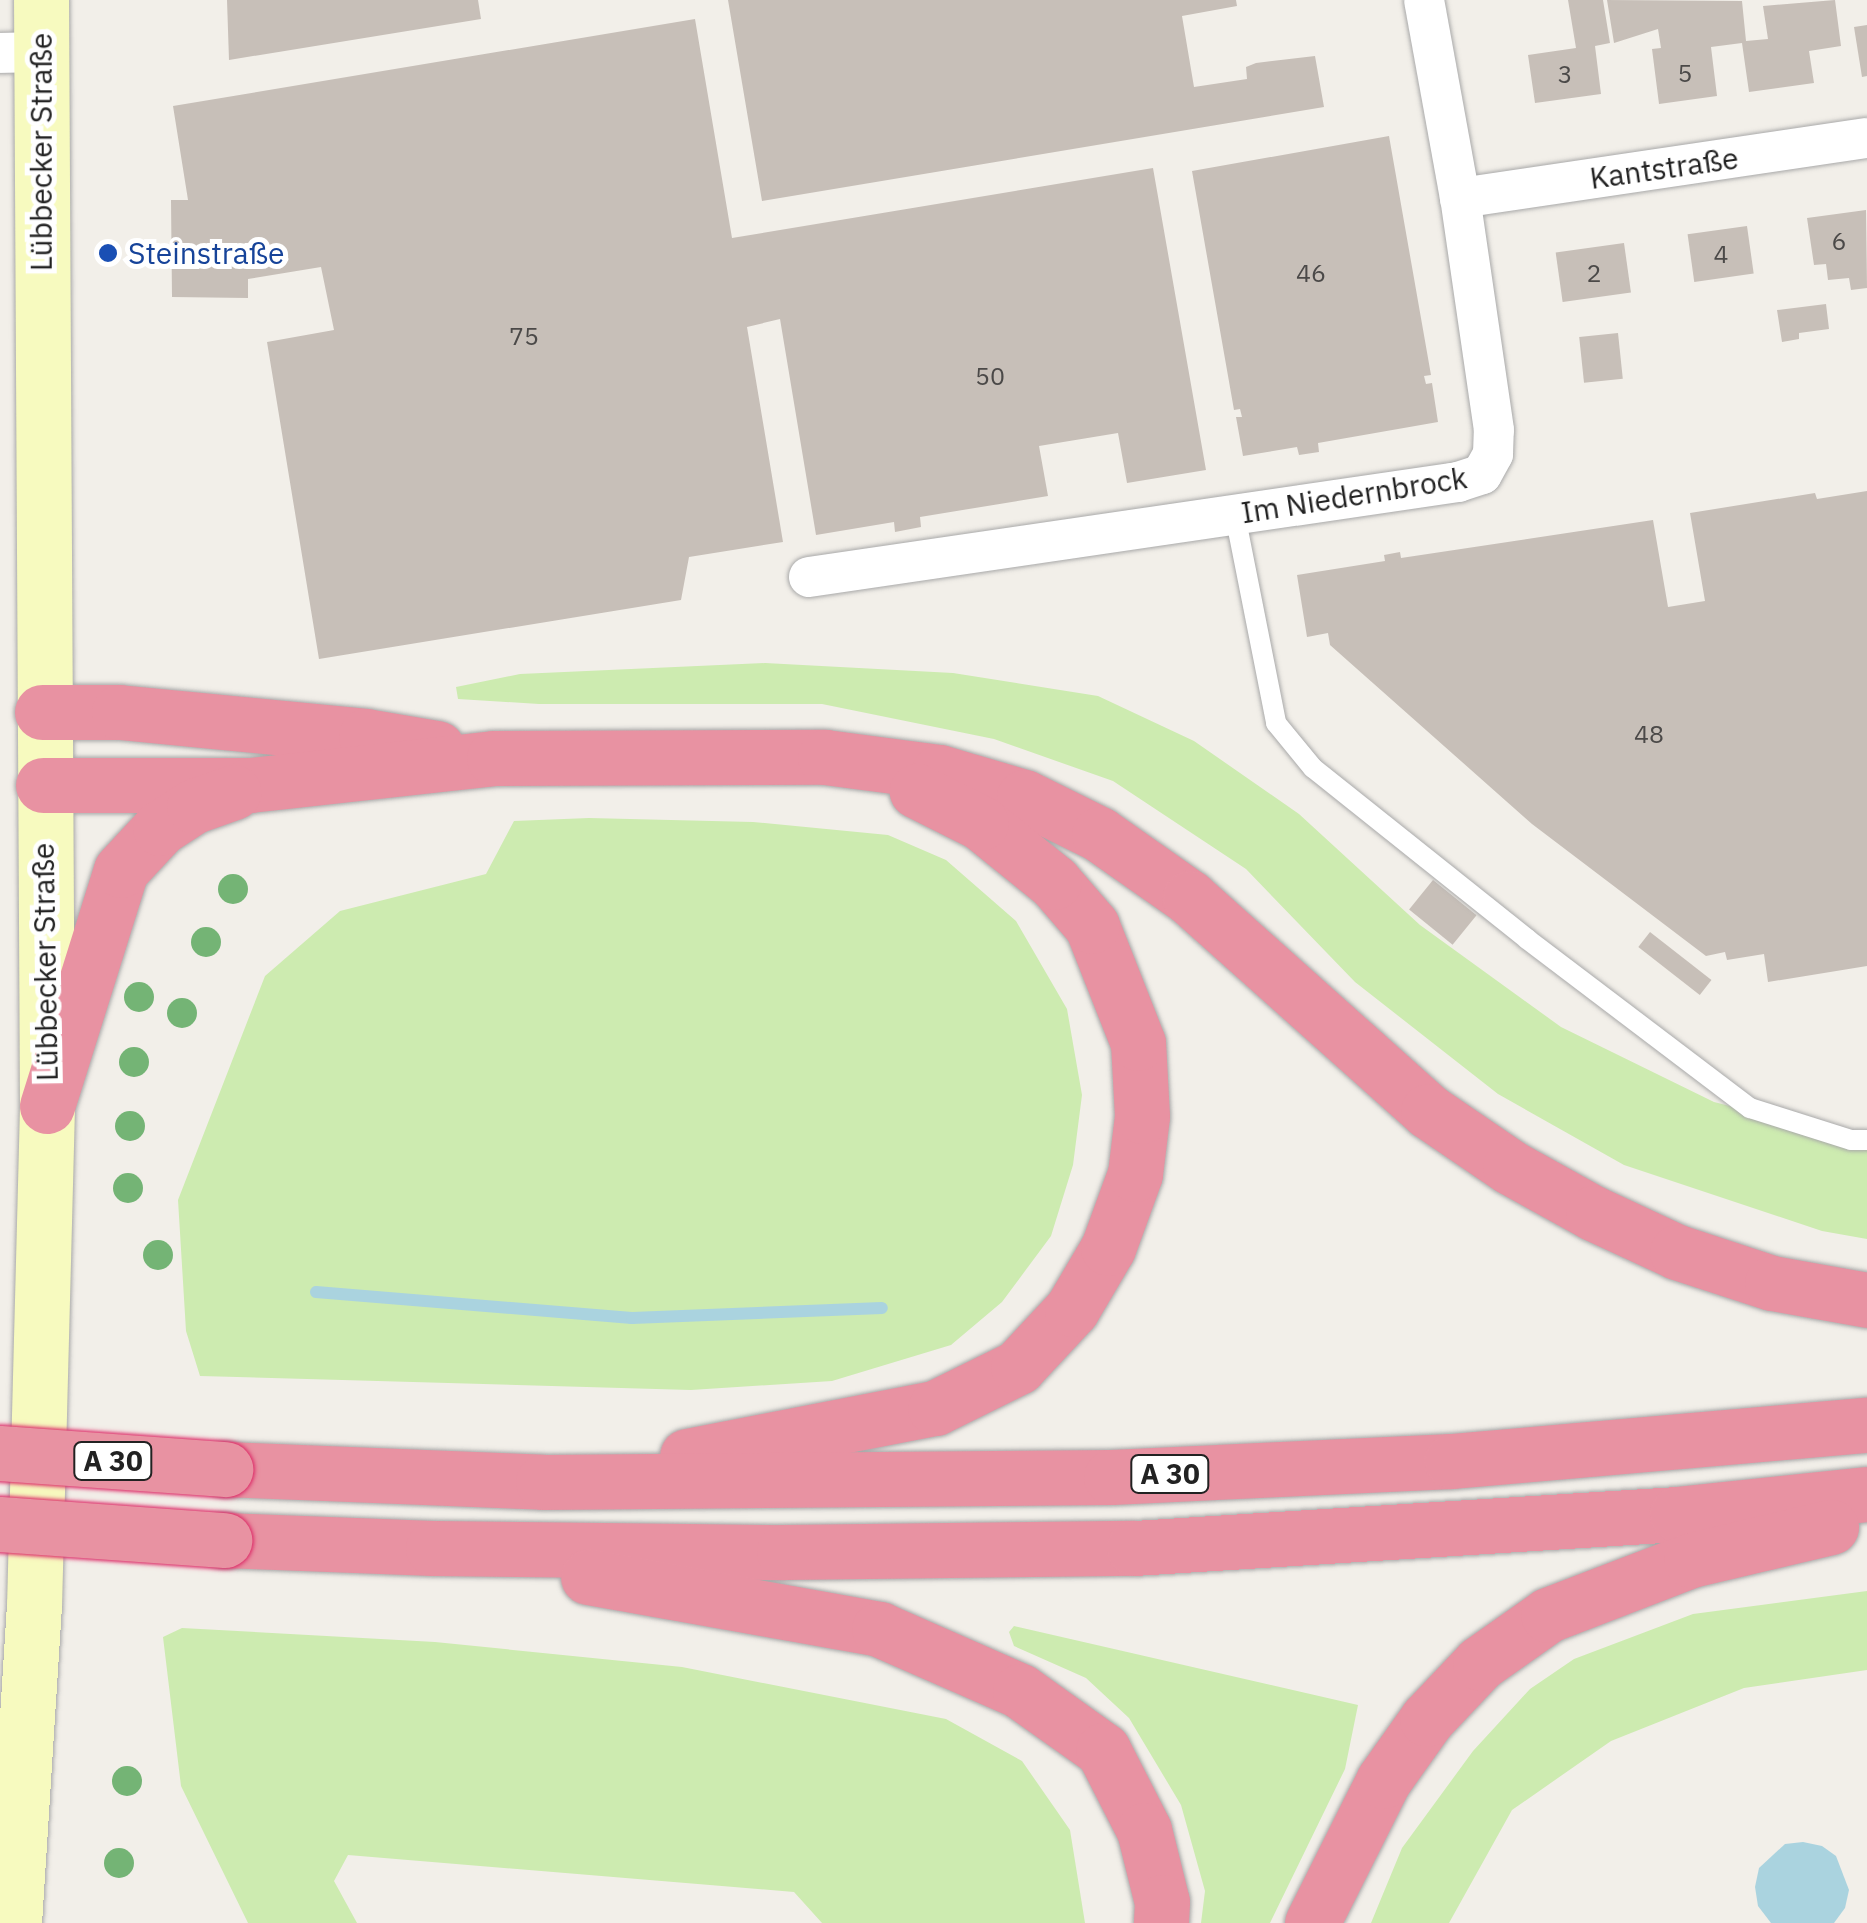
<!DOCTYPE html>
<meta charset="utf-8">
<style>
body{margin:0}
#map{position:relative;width:1867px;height:1923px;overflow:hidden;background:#f2efe9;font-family:"IBM Plex Sans",sans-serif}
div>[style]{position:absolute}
.grass>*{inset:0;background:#cdebb0}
.water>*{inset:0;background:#aad3df}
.stream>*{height:12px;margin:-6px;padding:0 6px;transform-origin:6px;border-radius:6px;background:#aad3df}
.building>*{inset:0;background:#c7bfb8;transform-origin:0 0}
.roads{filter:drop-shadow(0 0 2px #a9a9a9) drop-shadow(0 0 2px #a9a9a9)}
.service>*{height:20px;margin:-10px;padding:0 10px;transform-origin:10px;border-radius:10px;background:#fff}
.minor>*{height:40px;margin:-20px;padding:0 20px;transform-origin:20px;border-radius:20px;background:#fff}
.secondary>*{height:55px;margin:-27.5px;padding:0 27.5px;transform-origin:27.5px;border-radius:27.5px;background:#f7fabf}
.motorway>*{height:55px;margin:-27.5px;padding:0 27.5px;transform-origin:27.5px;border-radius:27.5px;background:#e892a2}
.bridges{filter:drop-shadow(0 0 2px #dc2a67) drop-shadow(0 0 2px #dc2a67)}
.motorway-bridge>*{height:55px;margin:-27.5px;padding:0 27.5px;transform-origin:27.5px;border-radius:27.5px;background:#e892a2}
.trees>*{width:30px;height:30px;margin:-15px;border-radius:50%;background:#74b475}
.dots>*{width:28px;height:28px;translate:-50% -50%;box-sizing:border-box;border:5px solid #fff;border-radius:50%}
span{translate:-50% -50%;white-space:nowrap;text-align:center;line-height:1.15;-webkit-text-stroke:10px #fff;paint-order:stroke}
.number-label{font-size:25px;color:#4b4948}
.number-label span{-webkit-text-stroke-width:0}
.shield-label span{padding:2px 8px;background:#fff;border:2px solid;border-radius:8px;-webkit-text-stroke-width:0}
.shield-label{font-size:28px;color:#222;font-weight:700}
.street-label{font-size:30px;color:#222}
.transit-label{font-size:30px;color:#164399}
.left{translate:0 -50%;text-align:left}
</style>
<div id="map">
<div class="grass">
<i style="clip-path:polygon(765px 663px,953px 673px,1098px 696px,1194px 741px,1299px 814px,1420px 925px,1561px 1027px,1714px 1102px,1867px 1141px,1867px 1239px,1822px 1231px,1624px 1165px,1498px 1094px,1355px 982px,1246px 869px,1113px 781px,994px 739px,822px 704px,539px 704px,458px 699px,456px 687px,520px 674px)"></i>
<i style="clip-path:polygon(589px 818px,753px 822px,888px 835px,946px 860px,1016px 921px,1067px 1009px,1082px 1095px,1073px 1165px,1051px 1236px,1002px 1302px,951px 1345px,832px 1381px,691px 1390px,200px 1376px,186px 1331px,178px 1200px,265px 976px,340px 911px,486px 874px,514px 821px)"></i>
<i style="clip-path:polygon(1867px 1591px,1867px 1670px,1744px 1688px,1611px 1741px,1512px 1810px,1449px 1923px,1371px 1923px,1402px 1848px,1473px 1751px,1530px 1689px,1574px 1659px,1693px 1614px)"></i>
<i style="clip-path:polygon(1014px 1626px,1358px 1705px,1345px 1769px,1270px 1923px,1201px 1923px,1205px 1891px,1181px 1805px,1129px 1718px,1086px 1678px,1014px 1646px,1009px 1632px)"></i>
<i style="clip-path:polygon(182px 1628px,435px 1642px,682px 1667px,946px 1719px,1022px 1761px,1070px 1830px,1085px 1923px,822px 1923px,794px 1892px,348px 1855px,334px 1881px,357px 1923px,248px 1923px,181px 1786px,163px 1637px)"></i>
</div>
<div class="water">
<i style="clip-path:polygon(1803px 1842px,1822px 1846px,1836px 1856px,1849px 1890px,1845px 1908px,1834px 1923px,1771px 1923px,1758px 1906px,1755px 1887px,1759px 1868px,1785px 1844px)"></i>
</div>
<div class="stream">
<i style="left:316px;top:1292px;width:317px;rotate:4.7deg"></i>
<i style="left:632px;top:1318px;width:250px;rotate:-2.3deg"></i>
</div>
<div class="building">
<i style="clip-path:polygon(227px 0,478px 0,481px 19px,229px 60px)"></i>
<i style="clip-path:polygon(728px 0,1236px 0,1237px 6px,1182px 16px,1194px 87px,1247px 79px,1246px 67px,1256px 63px,1315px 56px,1324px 107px,762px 201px)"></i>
<i style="clip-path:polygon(1568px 0,1603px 0,1610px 43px,1595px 46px,1601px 94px,1535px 103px,1528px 55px,1576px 48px)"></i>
<i style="clip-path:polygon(1607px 0,1742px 1px,1746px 41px,1768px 39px,1763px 6px,1835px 0,1841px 46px,1809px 51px,1814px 83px,1749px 92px,1742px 43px,1711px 47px,1717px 96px,1659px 104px,1652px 49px,1661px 48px,1658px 29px,1614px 43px)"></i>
<i style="clip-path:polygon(695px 19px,732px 238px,1153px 168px,1206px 470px,1127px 483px,1118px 433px,1039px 446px,1048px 496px,920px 517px,921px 527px,895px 532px,894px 522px,816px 535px,780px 319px,747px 327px,783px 542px,689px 557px,681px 600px,319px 659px,267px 342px,334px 330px,321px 267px,248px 279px,248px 298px,172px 297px,171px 200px,188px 200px,173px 106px)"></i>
<i style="clip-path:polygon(1867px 25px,1867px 76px,1862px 77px,1854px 27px)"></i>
<i style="clip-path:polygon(1389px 136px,1431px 375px,1424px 376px,1426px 384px,1432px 383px,1438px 422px,1318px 443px,1319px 452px,1299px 455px,1297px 447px,1243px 456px,1236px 417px,1242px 417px,1240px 409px,1234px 410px,1192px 171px)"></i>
<i style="clip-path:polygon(1866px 210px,1867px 288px,1851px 290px,1849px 278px,1828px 280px,1826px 264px,1814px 265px,1807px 218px)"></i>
<i style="left:1747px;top:226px;width:48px;height:60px;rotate:82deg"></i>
<i style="left:1624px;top:243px;width:50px;height:69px;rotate:82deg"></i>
<i style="clip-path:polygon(1826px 304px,1829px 329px,1799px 333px,1799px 339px,1782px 342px,1777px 310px)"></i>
<i style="left:1618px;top:333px;width:46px;height:39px;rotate:84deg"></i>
<i style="clip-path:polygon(1867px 491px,1867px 966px,1768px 982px,1764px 954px,1727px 960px,1725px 952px,1706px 956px,1532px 824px,1330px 645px,1328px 633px,1307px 637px,1297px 575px,1385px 561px,1384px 555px,1400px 552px,1401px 558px,1653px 520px,1668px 607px,1705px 601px,1690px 513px,1815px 493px,1817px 499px)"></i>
<i style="left:1433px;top:880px;width:56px;height:38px;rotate:39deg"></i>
<i style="left:1650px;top:932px;width:78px;height:19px;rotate:38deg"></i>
</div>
<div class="roads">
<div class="service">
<i style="left:1235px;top:515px;width:212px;rotate:78.8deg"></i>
<i style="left:1276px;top:723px;width:58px;rotate:50.6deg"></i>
<i style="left:1313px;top:768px;width:274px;rotate:38.6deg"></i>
<i style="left:1527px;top:939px;width:280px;rotate:37.2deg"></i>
<i style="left:1750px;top:1108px;width:106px;rotate:17.6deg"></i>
<i style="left:1851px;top:1140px;width:16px"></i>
</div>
<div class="minor">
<i style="left:0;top:53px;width:40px;rotate:-1.4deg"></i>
<i style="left:1460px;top:198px;width:411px;rotate:-8.4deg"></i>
<i style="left:809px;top:577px;width:656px;rotate:-8.33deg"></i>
<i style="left:1458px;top:482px;width:25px;rotate:-18deg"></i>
<i style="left:1482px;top:474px;width:23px;rotate:-61deg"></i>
<i style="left:1493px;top:454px;width:24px;rotate:-88deg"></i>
<i style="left:1494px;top:430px;width:234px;rotate:-98.3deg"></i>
<i style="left:1460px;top:198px;width:201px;rotate:-100.3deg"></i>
</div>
<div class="secondary">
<i style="left:14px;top:1923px;width:317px;rotate:-86.4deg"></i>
<i style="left:34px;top:1607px;width:501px;rotate:-88.51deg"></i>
<i style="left:47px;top:1106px;width:1106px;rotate:-90.31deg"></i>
</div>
<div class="motorway">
<i style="left:42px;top:712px;width:77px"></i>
<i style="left:119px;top:712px;width:248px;rotate:5.5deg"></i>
<i style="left:366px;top:736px;width:72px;rotate:9.6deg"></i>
<i style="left:43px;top:785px;width:207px"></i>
<i style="left:250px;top:785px;width:245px;rotate:-6.3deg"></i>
<i style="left:494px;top:758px;width:331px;rotate:-0.2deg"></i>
<i style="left:825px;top:757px;width:115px;rotate:7.5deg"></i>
<i style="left:939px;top:772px;width:89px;rotate:16.4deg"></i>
<i style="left:1024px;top:797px;width:84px;rotate:26.3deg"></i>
<i style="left:1099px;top:834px;width:111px;rotate:35.1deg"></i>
<i style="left:1190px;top:898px;width:319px;rotate:41.8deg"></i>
<i style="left:1428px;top:1111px;width:99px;rotate:34.3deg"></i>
<i style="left:1510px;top:1167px;width:95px;rotate:29deg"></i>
<i style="left:1593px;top:1213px;width:93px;rotate:24.9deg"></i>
<i style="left:1677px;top:1252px;width:100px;rotate:18.1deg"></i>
<i style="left:1772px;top:1283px;width:97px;rotate:10.1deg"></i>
<i style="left:47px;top:1106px;width:247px;rotate:-72.6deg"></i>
<i style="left:121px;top:870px;width:57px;rotate:-47.1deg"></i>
<i style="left:160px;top:828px;width:40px;rotate:-32.9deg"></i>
<i style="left:194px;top:806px;width:42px;rotate:-19.3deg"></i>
<i style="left:687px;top:1456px;width:253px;rotate:-11deg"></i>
<i style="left:935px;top:1408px;width:93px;rotate:-26.3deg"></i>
<i style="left:1018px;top:1367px;width:79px;rotate:-47deg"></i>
<i style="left:1072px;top:1309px;width:71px;rotate:-59.5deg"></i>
<i style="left:1108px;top:1248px;width:79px;rotate:-70deg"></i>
<i style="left:1135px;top:1174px;width:58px;rotate:-83.1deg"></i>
<i style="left:1142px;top:1116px;width:73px;rotate:-93.1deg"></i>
<i style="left:1138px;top:1043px;width:126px;rotate:-111.5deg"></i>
<i style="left:1092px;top:926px;width:58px;rotate:-130.8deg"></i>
<i style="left:1054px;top:882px;width:94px;rotate:-141.1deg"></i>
<i style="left:981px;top:823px;width:72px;rotate:-153.4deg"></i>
<i style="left:225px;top:1469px;width:318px;rotate:2.3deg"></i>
<i style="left:543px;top:1482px;width:568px;rotate:-0.5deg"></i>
<i style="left:1111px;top:1477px;width:341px;rotate:-2.7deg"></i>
<i style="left:1452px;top:1461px;width:417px;rotate:-5deg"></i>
<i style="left:224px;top:1540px;width:209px;rotate:2.2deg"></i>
<i style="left:433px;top:1548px;width:351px;rotate:0.7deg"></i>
<i style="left:784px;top:1552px;width:350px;rotate:-0.7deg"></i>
<i style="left:1134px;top:1548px;width:544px;rotate:-3.58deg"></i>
<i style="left:1677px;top:1514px;width:191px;rotate:-6deg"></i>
<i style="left:588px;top:1577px;width:296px;rotate:10.1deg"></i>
<i style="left:879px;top:1629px;width:154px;rotate:23.7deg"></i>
<i style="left:1020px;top:1691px;width:102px;rotate:35.4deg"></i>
<i style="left:1103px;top:1750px;width:90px;rotate:62.9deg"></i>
<i style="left:1144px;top:1830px;width:74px;rotate:76deg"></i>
<i style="left:1162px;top:1902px;width:21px;rotate:93deg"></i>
<i style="left:1312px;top:1923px;width:159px;rotate:-63.4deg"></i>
<i style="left:1383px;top:1781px;width:76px;rotate:-54.6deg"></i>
<i style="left:1427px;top:1719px;width:77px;rotate:-46.6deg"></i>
<i style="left:1480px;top:1663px;width:83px;rotate:-35.2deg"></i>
<i style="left:1548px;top:1615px;width:153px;rotate:-21deg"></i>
<i style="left:1691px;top:1560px;width:144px;rotate:-13.3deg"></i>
</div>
</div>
<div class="bridges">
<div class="motorway-bridge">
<i style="left:0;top:1453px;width:226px;rotate:4.1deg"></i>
<i style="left:0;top:1524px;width:225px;rotate:4.1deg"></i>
</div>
</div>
<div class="trees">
<i style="left:233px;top:889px"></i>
<i style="left:206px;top:942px"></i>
<i style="left:139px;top:997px"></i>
<i style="left:182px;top:1013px"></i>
<i style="left:134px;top:1062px"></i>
<i style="left:130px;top:1126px"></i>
<i style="left:128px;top:1188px"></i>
<i style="left:158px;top:1255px"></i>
<i style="left:127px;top:1781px"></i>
<i style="left:119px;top:1863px"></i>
</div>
<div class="dots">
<i style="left:108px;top:253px;background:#1a4fb4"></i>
</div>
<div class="number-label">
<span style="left:1685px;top:73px">5</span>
<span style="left:1565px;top:74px">3</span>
<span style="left:1839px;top:241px">6</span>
<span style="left:1721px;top:254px">4</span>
<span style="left:1311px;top:273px">46</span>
<span style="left:1594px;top:273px">2</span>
<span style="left:524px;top:336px">75</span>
<span style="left:990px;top:376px">50</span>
<span style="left:1649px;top:734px">48</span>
</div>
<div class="shield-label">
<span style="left:113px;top:1461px">A 30</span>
<span style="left:1170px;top:1474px">A 30</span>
</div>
<div class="street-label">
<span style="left:41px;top:152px;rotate:-90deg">Lübbecker Straße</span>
<span style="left:1664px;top:168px;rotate:-8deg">Kantstraße</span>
<span style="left:1354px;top:495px;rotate:-9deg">Im Niedernbrock</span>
<span style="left:45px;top:962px;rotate:-91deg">Lübbecker Straße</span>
</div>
<div class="transit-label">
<span class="left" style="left:128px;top:253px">Steinstraße</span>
</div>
</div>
